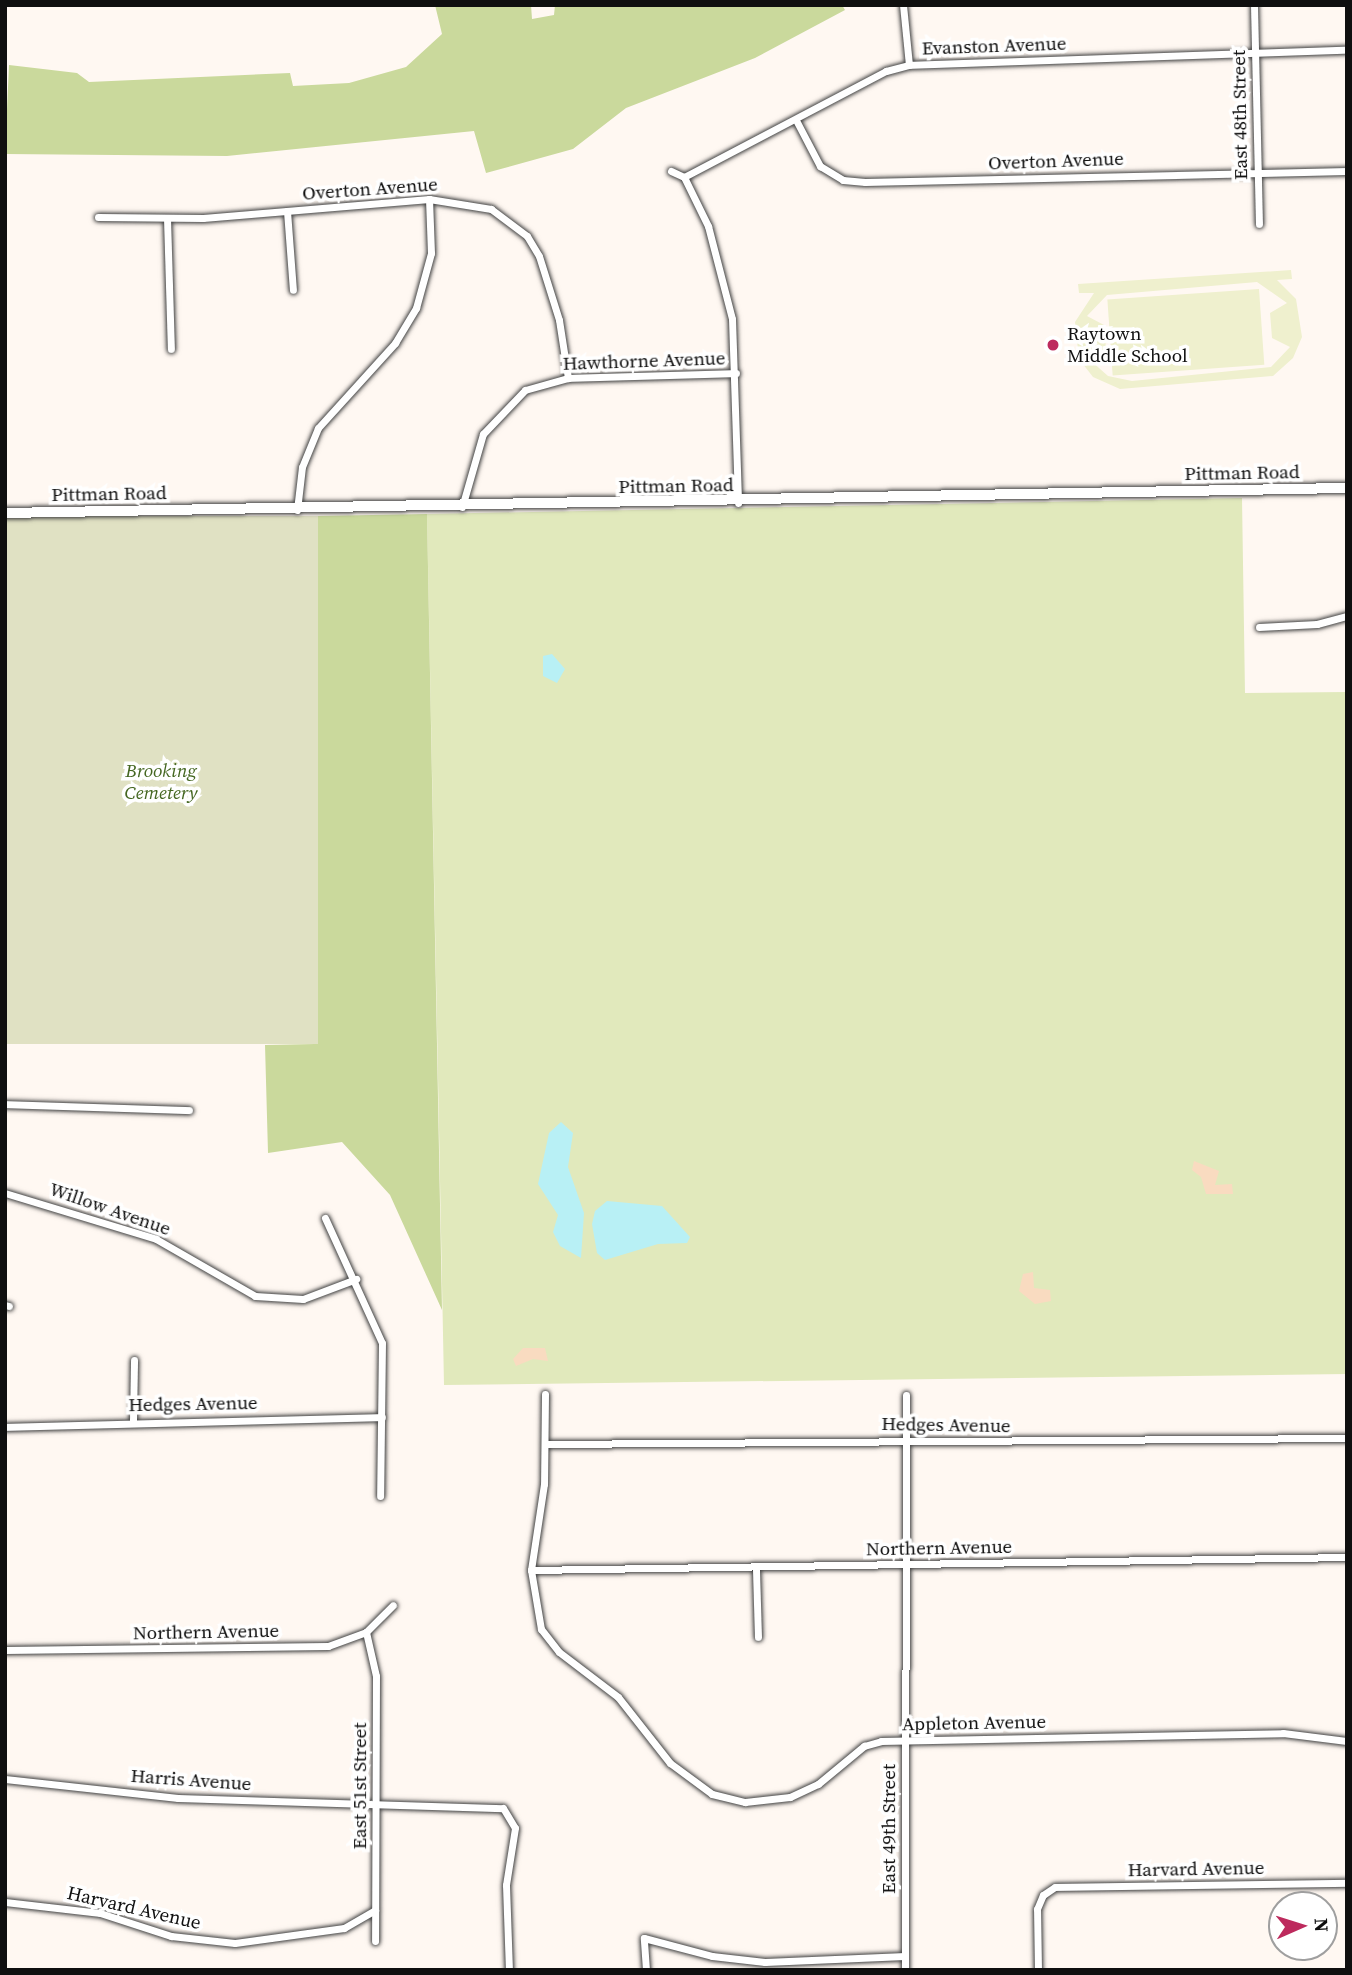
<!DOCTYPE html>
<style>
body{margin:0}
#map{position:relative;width:1352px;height:1975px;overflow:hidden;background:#fff8f2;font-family:"Source Serif 4",serif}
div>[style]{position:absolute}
.green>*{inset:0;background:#e1e9bc}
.forest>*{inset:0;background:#cad99c}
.sand>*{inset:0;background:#f9dbc0}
.cemetery>*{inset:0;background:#e0e1c3;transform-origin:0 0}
.pitch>*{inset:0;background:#eff0ce;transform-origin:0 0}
.water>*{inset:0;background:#b8f0f5}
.roads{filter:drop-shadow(0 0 2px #424242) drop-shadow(0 0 2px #424242)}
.minor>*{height:7px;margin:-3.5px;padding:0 3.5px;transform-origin:3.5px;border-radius:3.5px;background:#fff}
.tertiary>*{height:10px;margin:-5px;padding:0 5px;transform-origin:5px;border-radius:5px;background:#fff}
.dots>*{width:19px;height:19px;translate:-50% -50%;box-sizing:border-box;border:4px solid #fff;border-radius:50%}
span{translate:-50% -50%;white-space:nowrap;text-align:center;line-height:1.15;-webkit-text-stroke:7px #fff;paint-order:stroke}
.street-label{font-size:19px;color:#0f0f0f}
.poi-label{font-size:19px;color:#0f0f0f}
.left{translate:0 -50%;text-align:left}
.park-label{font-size:19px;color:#446620;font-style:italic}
.frame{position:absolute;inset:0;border:7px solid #0f0f0f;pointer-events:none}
.north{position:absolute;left:1268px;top:1891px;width:70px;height:70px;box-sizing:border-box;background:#fff;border:2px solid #9f9f9f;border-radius:50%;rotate:87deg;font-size:19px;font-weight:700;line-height:28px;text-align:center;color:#0f0f0f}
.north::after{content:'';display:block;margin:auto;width:24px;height:32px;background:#bd2a5d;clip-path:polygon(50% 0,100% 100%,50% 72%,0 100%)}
</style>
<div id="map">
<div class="green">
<i style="clip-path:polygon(1242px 498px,1245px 693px,1347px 692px,1347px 1374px,444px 1385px,427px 514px)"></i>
</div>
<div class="forest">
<i style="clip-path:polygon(435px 5px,531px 5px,532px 19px,554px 15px,555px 5px,842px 5px,845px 10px,755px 58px,626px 108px,573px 149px,486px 173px,474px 131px,227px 156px,5px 154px,9px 65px,77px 73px,89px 82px,290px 73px,293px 86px,349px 83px,406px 67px,442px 34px)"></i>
<i style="clip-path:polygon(427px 514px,442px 1310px,390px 1195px,342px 1142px,268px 1153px,265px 1045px,315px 1044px,318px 516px)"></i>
</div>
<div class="sand">
<i style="clip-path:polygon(1194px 1161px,1219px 1171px,1215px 1185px,1232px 1184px,1233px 1194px,1206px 1194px,1201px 1177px,1192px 1170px)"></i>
<i style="clip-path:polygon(1033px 1272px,1034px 1288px,1050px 1290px,1051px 1301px,1035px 1304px,1019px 1291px,1023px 1274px)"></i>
<i style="clip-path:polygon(523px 1348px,545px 1348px,548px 1361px,533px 1359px,516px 1366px,513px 1359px)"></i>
</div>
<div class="cemetery">
<i style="left:318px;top:516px;width:528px;height:313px;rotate:90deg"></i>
</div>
<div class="pitch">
<i style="clip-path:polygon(evenodd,1291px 270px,1292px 279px,1277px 280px,1296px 299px,1302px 337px,1293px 358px,1273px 376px,1120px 389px,1093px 377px,1079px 359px,1075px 322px,1094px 293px,1079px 293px,1078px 284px,1291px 270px,1257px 282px,1287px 303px,1270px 313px,1272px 338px,1290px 347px,1271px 367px,1132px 381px,1108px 376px,1090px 360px,1106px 349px,1104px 325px,1087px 316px,1107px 295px,1257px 282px)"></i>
<i style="left:1259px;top:289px;width:76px;height:152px;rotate:86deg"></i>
</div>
<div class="water">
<i style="clip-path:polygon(552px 654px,565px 669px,557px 683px,543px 676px,543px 656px)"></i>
<i style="clip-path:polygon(561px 1122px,573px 1133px,568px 1167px,584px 1213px,581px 1258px,560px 1246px,553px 1232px,558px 1215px,538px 1184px,549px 1133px)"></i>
<i style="clip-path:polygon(607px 1201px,662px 1206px,690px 1237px,687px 1243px,658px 1244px,605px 1260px,597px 1253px,592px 1224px,595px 1211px)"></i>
</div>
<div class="roads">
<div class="minor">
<i style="left:903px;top:5px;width:60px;rotate:84.3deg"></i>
<i style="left:1254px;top:5px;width:219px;rotate:88.7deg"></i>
<i style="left:797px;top:122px;width:50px;rotate:62.4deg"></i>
<i style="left:820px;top:166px;width:27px;rotate:31deg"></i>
<i style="left:843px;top:180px;width:22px;rotate:5deg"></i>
<i style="left:865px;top:182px;width:482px;rotate:-1.3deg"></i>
<i style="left:671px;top:171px;width:14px;rotate:25deg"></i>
<i style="left:684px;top:177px;width:228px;rotate:-27.7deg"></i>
<i style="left:886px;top:71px;width:24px;rotate:-15deg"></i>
<i style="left:909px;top:65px;width:438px;rotate:-2deg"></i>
<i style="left:684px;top:177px;width:55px;rotate:63.9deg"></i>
<i style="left:708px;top:226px;width:96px;rotate:75.5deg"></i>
<i style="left:732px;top:319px;width:184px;rotate:88.1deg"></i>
<i style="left:287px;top:211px;width:79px;rotate:85.7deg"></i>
<i style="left:98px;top:217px;width:105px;rotate:0.5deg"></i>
<i style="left:203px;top:218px;width:227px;rotate:-4.8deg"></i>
<i style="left:429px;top:199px;width:63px;rotate:9.2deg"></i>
<i style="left:491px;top:209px;width:45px;rotate:36.9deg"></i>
<i style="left:527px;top:236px;width:23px;rotate:59deg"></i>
<i style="left:539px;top:256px;width:67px;rotate:72.6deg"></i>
<i style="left:559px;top:320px;width:59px;rotate:81.2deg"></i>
<i style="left:167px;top:218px;width:131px;rotate:88.3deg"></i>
<i style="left:462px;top:507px;width:76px;rotate:-74deg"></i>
<i style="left:483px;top:434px;width:61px;rotate:-46.3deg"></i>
<i style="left:525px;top:390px;width:45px;rotate:-15.6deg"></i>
<i style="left:568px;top:378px;width:168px;rotate:-1.7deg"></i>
<i style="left:297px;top:510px;width:43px;rotate:-83.4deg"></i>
<i style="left:302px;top:467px;width:42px;rotate:-67.7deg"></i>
<i style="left:318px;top:428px;width:115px;rotate:-47.8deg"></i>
<i style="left:395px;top:343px;width:41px;rotate:-59deg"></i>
<i style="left:416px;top:308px;width:57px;rotate:-74.7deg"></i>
<i style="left:431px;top:253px;width:54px;rotate:-92.1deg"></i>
<i style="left:1259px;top:627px;width:58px;rotate:-3deg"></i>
<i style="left:1317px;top:624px;width:31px;rotate:-15deg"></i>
<i style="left:5px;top:1104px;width:184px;rotate:1.9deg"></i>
<i style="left:5px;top:1193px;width:158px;rotate:16.9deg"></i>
<i style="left:156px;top:1239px;width:114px;rotate:29.9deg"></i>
<i style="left:255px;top:1296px;width:48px;rotate:3.6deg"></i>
<i style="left:303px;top:1299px;width:57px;rotate:-20.7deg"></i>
<i style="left:325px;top:1218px;width:137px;rotate:65.5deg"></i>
<i style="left:382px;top:1343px;width:153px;rotate:90.7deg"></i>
<i style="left:5px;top:1305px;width:4px;rotate:14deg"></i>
<i style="left:545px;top:1394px;width:90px;rotate:90.6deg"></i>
<i style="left:544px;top:1484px;width:87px;rotate:98.6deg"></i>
<i style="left:531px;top:1570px;width:60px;rotate:80.4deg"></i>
<i style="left:541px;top:1629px;width:29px;rotate:52deg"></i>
<i style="left:559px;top:1652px;width:74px;rotate:37.3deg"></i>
<i style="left:618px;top:1697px;width:84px;rotate:51.8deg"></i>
<i style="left:670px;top:1763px;width:52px;rotate:36.4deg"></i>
<i style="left:712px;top:1794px;width:34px;rotate:14deg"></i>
<i style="left:745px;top:1802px;width:45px;rotate:-6.3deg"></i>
<i style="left:790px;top:1797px;width:31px;rotate:-25deg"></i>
<i style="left:818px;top:1784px;width:60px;rotate:-39.6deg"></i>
<i style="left:864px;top:1746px;width:18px;rotate:-16deg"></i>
<i style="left:881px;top:1741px;width:402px;rotate:-1.1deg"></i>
<i style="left:1283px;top:1733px;width:64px;rotate:7.1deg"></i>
<i style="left:133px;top:1420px;width:60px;rotate:-89deg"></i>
<i style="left:5px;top:1427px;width:377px;rotate:-1.5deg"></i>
<i style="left:546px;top:1444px;width:801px;rotate:-0.43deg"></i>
<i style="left:531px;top:1570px;width:816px;rotate:-0.91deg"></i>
<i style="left:756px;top:1570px;width:67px;rotate:88.3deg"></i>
<i style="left:366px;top:1632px;width:45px;rotate:77.2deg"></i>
<i style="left:376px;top:1676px;width:265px;rotate:90.2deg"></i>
<i style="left:5px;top:1650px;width:323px;rotate:-0.7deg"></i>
<i style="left:328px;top:1646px;width:40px;rotate:-20.2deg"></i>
<i style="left:366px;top:1632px;width:38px;rotate:-45deg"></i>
<i style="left:5px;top:1779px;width:174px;rotate:6.3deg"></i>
<i style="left:178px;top:1798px;width:325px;rotate:1.8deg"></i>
<i style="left:503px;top:1808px;width:23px;rotate:59deg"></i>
<i style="left:515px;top:1828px;width:58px;rotate:99deg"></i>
<i style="left:506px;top:1885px;width:85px;rotate:88deg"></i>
<i style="left:5px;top:1902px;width:96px;rotate:6.6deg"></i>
<i style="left:100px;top:1913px;width:75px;rotate:17.9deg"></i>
<i style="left:171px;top:1936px;width:64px;rotate:6.2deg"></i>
<i style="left:235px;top:1943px;width:110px;rotate:-7.8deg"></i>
<i style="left:344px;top:1928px;width:36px;rotate:-30deg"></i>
<i style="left:646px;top:1970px;width:32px;rotate:-94deg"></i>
<i style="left:644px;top:1938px;width:70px;rotate:14.8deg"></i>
<i style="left:712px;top:1956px;width:53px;rotate:6.5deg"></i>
<i style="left:765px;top:1962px;width:140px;rotate:-2.5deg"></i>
<i style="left:905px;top:1970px;width:575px;rotate:-89.9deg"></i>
<i style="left:1038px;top:1970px;width:61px;rotate:-90.9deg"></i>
<i style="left:1037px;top:1909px;width:15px;rotate:-67deg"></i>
<i style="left:1043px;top:1895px;width:14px;rotate:-34deg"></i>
<i style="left:1055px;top:1887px;width:292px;rotate:-0.8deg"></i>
</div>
<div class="tertiary">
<i style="left:5px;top:513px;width:1342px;rotate:-1.07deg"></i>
</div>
</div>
<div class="dots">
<i style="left:1053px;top:345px;background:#bd2a5d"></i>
</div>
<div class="street-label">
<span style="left:994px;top:46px;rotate:-2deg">Evanston Avenue</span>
<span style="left:1240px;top:115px;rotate:-91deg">East 48th Street</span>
<span style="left:1056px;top:161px;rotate:-2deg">Overton Avenue</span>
<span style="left:370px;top:189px;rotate:-4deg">Overton Avenue</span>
<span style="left:644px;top:361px;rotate:-2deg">Hawthorne Avenue</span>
<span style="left:1242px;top:473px;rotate:-1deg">Pittman Road</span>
<span style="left:676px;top:486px;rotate:-1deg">Pittman Road</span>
<span style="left:109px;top:494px;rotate:-1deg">Pittman Road</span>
<span style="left:110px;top:1209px;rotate:19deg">Willow Avenue</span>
<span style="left:193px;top:1404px;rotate:-1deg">Hedges Avenue</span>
<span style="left:946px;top:1425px;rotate:1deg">Hedges Avenue</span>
<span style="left:939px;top:1548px;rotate:-1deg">Northern Avenue</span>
<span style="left:206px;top:1632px;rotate:-1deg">Northern Avenue</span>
<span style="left:974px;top:1723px;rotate:-1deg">Appleton Avenue</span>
<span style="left:191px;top:1780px;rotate:4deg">Harris Avenue</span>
<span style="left:360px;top:1786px;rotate:-90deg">East 51st Street</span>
<span style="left:889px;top:1829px;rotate:-90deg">East 49th Street</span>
<span style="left:1196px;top:1869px;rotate:-1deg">Harvard Avenue</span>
<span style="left:134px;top:1908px;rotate:13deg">Harvard Avenue</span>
</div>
<div class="poi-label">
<span class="left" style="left:1067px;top:345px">Raytown<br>Middle School</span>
</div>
<div class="park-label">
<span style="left:161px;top:782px">Brooking<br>Cemetery</span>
</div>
<div class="frame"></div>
<div class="north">N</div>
</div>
